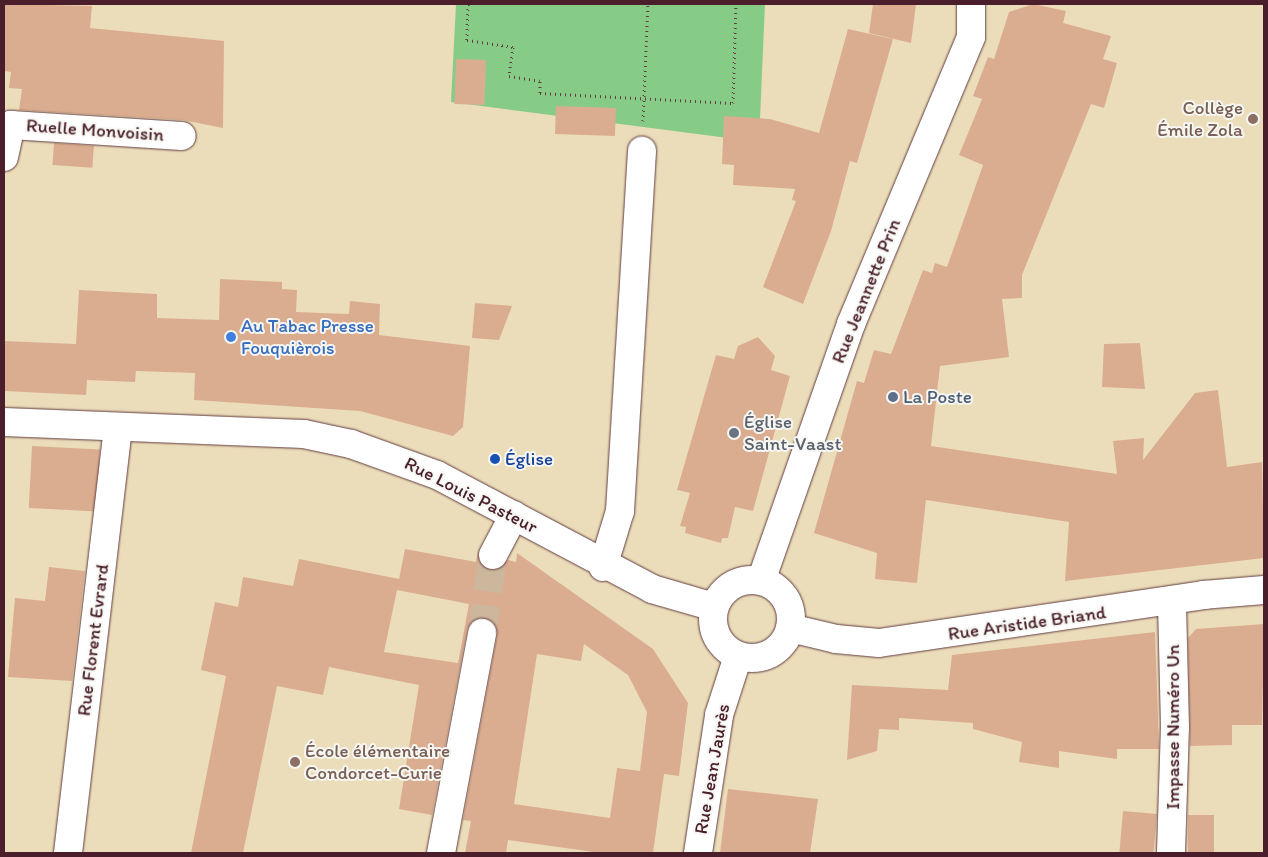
<!DOCTYPE html>
<meta charset="utf-8">
<style>
body{margin:0}
#map{position:relative;width:1268px;height:857px;overflow:hidden;background:#ecddba;font-family:Itim,sans-serif}
div>[style]{position:absolute}
.green>*{inset:0;background:#86cc87}
.building>*{inset:0;background:#dbad90;transform-origin:0 0}
.minor-tunnel>*{height:28px;margin-top:-14px;transform-origin:0;background:repeating-linear-gradient(90deg,#ccb79d 0 28px,transparent 0 42px)}
.path>*{height:3px;margin-top:-1.5px;transform-origin:0;background:repeating-linear-gradient(90deg,#623c40 0 1px,transparent 0 5px)}
.roads{filter:drop-shadow(0 0 1px #623c40) drop-shadow(0 0 1px #623c40)}
.minor>*{height:28px;margin:-14px;padding:0 14px;transform-origin:14px;border-radius:14px;background:#fff}
.tertiary>*{height:28px;margin:-14px;padding:0 14px;transform-origin:14px;border-radius:14px;background:#fff}
.tertiary>.ring{margin:-14px;padding:0;box-sizing:content-box;background:none;border:28px solid #fff;border-radius:50%}
.dots>*{width:14px;height:14px;translate:-50% -50%;box-sizing:border-box;border:2px solid #f6f6f2;border-radius:50%}
span{translate:-50% -50%;white-space:nowrap;text-align:center;line-height:1.15;-webkit-text-stroke:4px #f6f6f2;paint-order:stroke}
.education-label{font-size:19px;color:#785e54}
.right{translate:-100% -50%;text-align:right}
.left{translate:0 -50%;text-align:left}
.street-label{font-size:19px;color:#4a1f2b}
.shop-label{font-size:19px;color:#366cbe}
.service-label{font-size:19px;color:#4e5e75}
.worship-label{font-size:19px;color:#5b616d}
.transit-label{font-size:19px;color:#164399}
.frame{position:absolute;inset:0;border:5px solid #4a1f2b;pointer-events:none}
</style>
<div id="map">
<div class="green">
<i style="clip-path:polygon(456px 4px,765px 4px,759px 142px,451px 102px)"></i>
</div>
<div class="building">
<i style="clip-path:polygon(4px 4px,92px 6px,90px 28px,224px 41px,223px 128px,183px 120px,19px 110px,22px 89px,9px 88px,11px 72px,4px 71px)"></i>
<i style="clip-path:polygon(873px 4px,916px 4px,911px 43px,869px 33px)"></i>
<i style="clip-path:polygon(1033px 4px,1066px 11px,1063px 23px,1111px 36px,1103px 59px,1117px 63px,1104px 108px,1091px 104px,1022px 275px,1022px 298px,1002px 299px,1009px 357px,940px 366px,931px 446px,1117px 474px,1113px 441px,1144px 438px,1143px 460px,1195px 393px,1218px 390px,1227px 467px,1262px 462px,1264px 558px,1065px 581px,1069px 522px,926px 500px,917px 583px,875px 579px,877px 553px,814px 533px,857px 381px,864px 383px,874px 350px,891px 354px,923px 270px,932px 273px,935px 263px,947px 267px,983px 165px,959px 155px,982px 99px,973px 96px,988px 57px,994px 59px,1009px 12px)"></i>
<i style="clip-path:polygon(848px 29px,893px 39px,857px 163px,850px 161px,831px 231px,803px 304px,763px 287px,796px 201px,792px 200px,795px 189px,733px 185px,734px 165px,722px 164px,724px 116px,770px 119px,819px 133px)"></i>
<i style="left:456px;top:59px;width:30px;height:45px;rotate:2deg"></i>
<i style="left:556px;top:106px;width:60px;height:28px;rotate:2deg"></i>
<i style="left:54px;top:143px;width:40px;height:22px;rotate:4deg"></i>
<i style="clip-path:polygon(220px 279px,282px 282px,282px 289px,297px 290px,296px 312px,349px 314px,350px 301px,380px 304px,379px 335px,470px 346px,463px 427px,453px 436px,360px 411px,194px 400px,195px 373px,136px 371px,135px 382px,87px 380px,86px 395px,4px 391px,4px 341px,76px 344px,79px 290px,157px 294px,157px 318px,219px 320px)"></i>
<i style="clip-path:polygon(475px 303px,512px 306px,499px 340px,472px 338px)"></i>
<i style="clip-path:polygon(758px 337px,775px 356px,771px 370px,790px 376px,753px 511px,735px 507px,728px 538px,722px 538px,721px 543px,685px 533px,686px 527px,680px 526px,690px 493px,677px 490px,716px 355px,734px 359px,738px 346px)"></i>
<i style="clip-path:polygon(1140px 343px,1145px 389px,1102px 387px,1104px 344px)"></i>
<i style="left:32px;top:446px;width:68px;height:62px;rotate:3deg"></i>
<i style="clip-path:polygon(evenodd,405px 549px,476px 562px,478px 550px,480px 564px,493px 571px,508px 560px,516px 562px,517px 553px,653px 649px,688px 703px,679px 776px,664px 774px,653px 853px,601px 853px,508px 840px,506px 853px,465px 853px,471px 821px,463px 820px,497px 636px,492px 621px,484px 618px,470px 623px,467px 630px,432px 815px,399px 809px,419px 685px,329px 667px,323px 695px,277px 686px,243px 853px,191px 853px,226px 676px,201px 670px,215px 602px,238px 607px,243px 577px,293px 586px,299px 559px,399px 579px,405px 549px,397px 590px,469px 604px,458px 663px,384px 652px,397px 590px,405px 549px,584px 644px,628px 675px,647px 712px,640px 771px,617px 768px,610px 818px,514px 804px,537px 654px,581px 661px,584px 644px)"></i>
<i style="clip-path:polygon(49px 567px,85px 571px,72px 681px,8px 677px,15px 598px,45px 601px)"></i>
<i style="clip-path:polygon(1264px 624px,1262px 725px,1232px 725px,1232px 745px,1190px 746px,1188px 638px,1196px 629px)"></i>
<i style="clip-path:polygon(1155px 632px,1159px 749px,1117px 749px,1117px 759px,1059px 751px,1059px 768px,1019px 762px,1022px 742px,973px 729px,973px 723px,899px 718px,899px 730px,879px 729px,877px 751px,847px 760px,852px 685px,948px 690px,952px 655px)"></i>
<i style="clip-path:polygon(728px 789px,818px 799px,810px 853px,720px 853px)"></i>
<i style="left:1123px;top:811px;width:34px;height:42px;rotate:5deg"></i>
<i style="left:1214px;top:815px;width:38px;height:26px;rotate:90deg"></i>
</div>
<div class="minor-tunnel">
<i style="left:482px;top:633px;width:79px;rotate:-82deg"></i>
</div>
<div class="path">
<i style="left:468px;top:4px;width:36px;rotate:92deg"></i>
<i style="left:467px;top:40px;width:47px;rotate:8.7deg"></i>
<i style="left:513px;top:47px;width:29px;rotate:98deg"></i>
<i style="left:509px;top:76px;width:31px;rotate:9deg"></i>
<i style="left:540px;top:81px;width:12px;rotate:90deg"></i>
<i style="left:540px;top:93px;width:193px;rotate:3deg"></i>
<i style="left:733px;top:103px;width:99px;rotate:-88.3deg"></i>
<i style="left:643px;top:121px;width:117px;rotate:-87.6deg"></i>
</div>
<div class="roads">
<div class="minor">
<i style="left:4px;top:157px;width:33px;rotate:-78deg"></i>
<i style="left:11px;top:125px;width:171px;rotate:3.7deg"></i>
<i style="left:493px;top:555px;width:45px;rotate:-62.3deg"></i>
<i style="left:603px;top:567px;width:59px;rotate:-73.1deg"></i>
<i style="left:620px;top:511px;width:361px;rotate:-86.5deg"></i>
<i style="left:761px;top:581px;width:272px;rotate:-70.7deg"></i>
<i style="left:851px;top:324px;width:311px;rotate:-67.3deg"></i>
<i style="left:971px;top:37px;width:33px;rotate:-90deg"></i>
<i style="left:68px;top:853px;width:429px;rotate:-83.3deg"></i>
<i style="left:441px;top:853px;width:224px;rotate:-79.4deg"></i>
<i style="left:1171px;top:853px;width:126px;rotate:-88.2deg"></i>
<i style="left:1175px;top:727px;width:126px;rotate:-91.4deg"></i>
</div>
<div class="tertiary">
<i style="left:4px;top:422px;width:300px;rotate:2.3deg"></i>
<i style="left:304px;top:434px;width:48px;rotate:12deg"></i>
<i style="left:351px;top:444px;width:91px;rotate:19.8deg"></i>
<i style="left:437px;top:475px;width:243px;rotate:27.9deg"></i>
<i style="left:652px;top:589px;width:65px;rotate:16.2deg"></i>
<i class="ring" style="left:713px;top:580px;width:50px;height:50px"></i>
<i style="left:790px;top:628px;width:47px;rotate:13.4deg"></i>
<i style="left:836px;top:639px;width:43px;rotate:5.3deg"></i>
<i style="left:879px;top:643px;width:328px;rotate:-8.4deg"></i>
<i style="left:1203px;top:595px;width:61px;rotate:-4.7deg"></i>
<i style="left:698px;top:853px;width:140px;rotate:-81.3deg"></i>
<i style="left:719px;top:715px;width:62px;rotate:-72.1deg"></i>
</div>
</div>
<div class="dots">
<i style="left:1253px;top:119px;background:#8d6e63"></i>
<i style="left:231px;top:337px;background:#3f7fe0"></i>
<i style="left:893px;top:397px;background:#5c6f8a"></i>
<i style="left:734px;top:433px;background:#6b7280"></i>
<i style="left:495px;top:459px;background:#1a4fb4"></i>
<i style="left:295px;top:762px;background:#8d6e63"></i>
</div>
<div class="education-label">
<span class="right" style="left:1243px;top:119px">Collège<br>Émile Zola</span>
<span class="left" style="left:305px;top:762px">École élémentaire<br>Condorcet-Curie</span>
</div>
<div class="street-label">
<span style="left:95px;top:130px;rotate:4deg">Ruelle Monvoisin</span>
<span style="left:866px;top:291px;rotate:-68deg">Rue Jeannette Prin</span>
<span style="left:471px;top:495px;rotate:27deg">Rue Louis Pasteur</span>
<span style="left:1027px;top:623px;rotate:-8deg">Rue Aristide Briand</span>
<span style="left:93px;top:640px;rotate:-83deg">Rue Florent Evrard</span>
<span style="left:1173px;top:727px;rotate:-90deg">Impasse Numéro Un</span>
<span style="left:712px;top:769px;rotate:-80deg">Rue Jean Jaurès</span>
</div>
<div class="shop-label">
<span class="left" style="left:241px;top:337px">Au Tabac Presse<br>Fouquièrois</span>
</div>
<div class="service-label">
<span class="left" style="left:903px;top:397px">La Poste</span>
</div>
<div class="worship-label">
<span class="left" style="left:744px;top:433px">Église<br>Saint-Vaast</span>
</div>
<div class="transit-label">
<span class="left" style="left:505px;top:459px">Église</span>
</div>
<div class="frame"></div>
</div>
